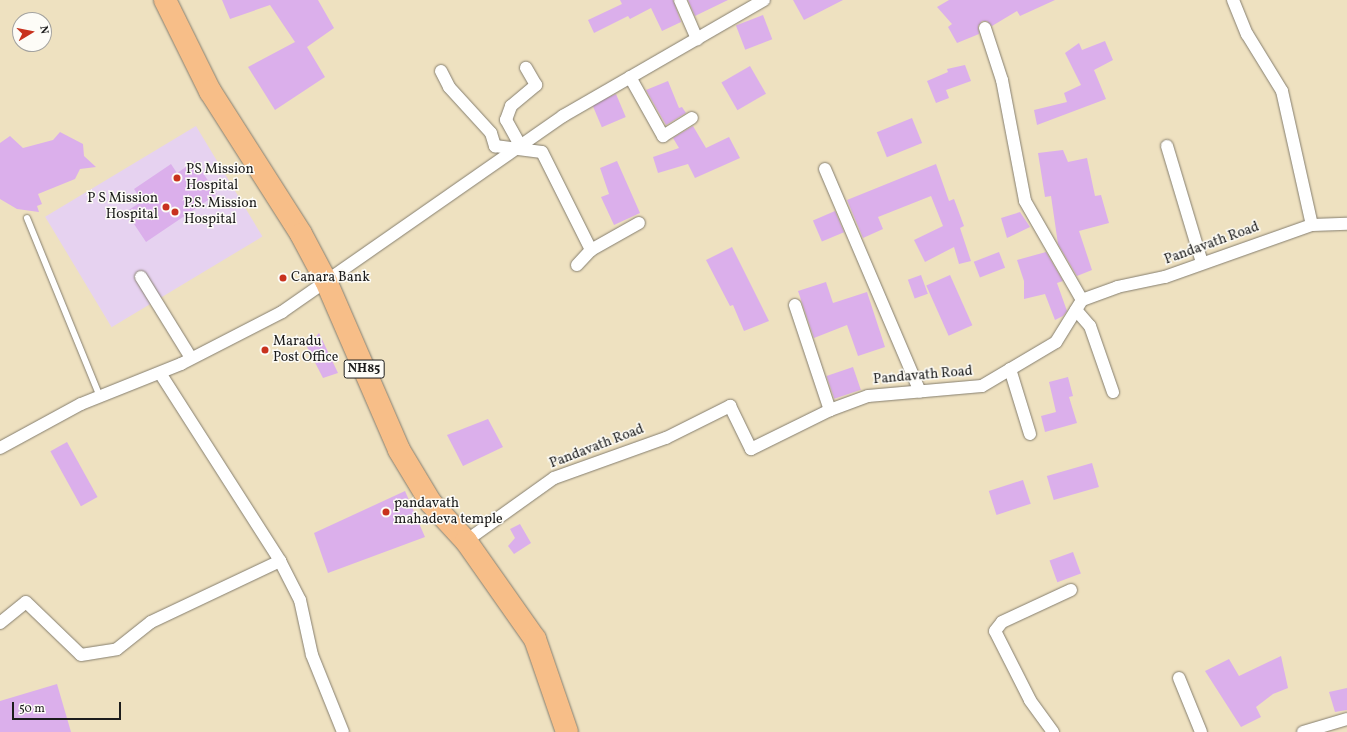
<!DOCTYPE html>
<style>
body{margin:0}
#map{position:relative;width:1347px;height:732px;overflow:hidden;background:#eee1c0;font-family:Vollkorn,serif}
div>[style]{position:absolute}
.built>*{inset:0;background:#e6d2f0;transform-origin:0 0}
.building>*{inset:0;background:#dbafeb;transform-origin:0 0}
.roads{filter:drop-shadow(0 0 1px #857e6e) drop-shadow(0 0 1px #857e6e)}
.lane>*{height:6px;margin:-3px;padding:0 3px;transform-origin:3px;border-radius:3px;background:#fff}
.street>*{height:12px;margin:-6px;padding:0 6px;transform-origin:6px;border-radius:6px;background:#fff}
.highway>*{height:22px;margin:-11px;padding:0 11px;transform-origin:11px;border-radius:11px;background:#f7be88}
.dots>*{width:11px;height:11px;translate:-50% -50%;box-sizing:border-box;border:2px solid #fdfcf7;border-radius:50%}
span{translate:-50% -50%;white-space:nowrap;text-align:center;line-height:1.15;-webkit-text-stroke:3px #fdfcf7;paint-order:stroke}
.shield-label span{padding:1px 3px;background:#fdfcf7;border:1px solid;border-radius:3px;-webkit-text-stroke-width:0}
.shield-label{font-size:13px;color:#1c1c1c;font-weight:700}
.poi-label{font-size:14px;color:#1c1c1c}
.left{translate:0 -50%;text-align:left}
.right{translate:-100% -50%;text-align:right}
.street-label{font-size:14px;color:#1c1c1c}
.north{position:absolute;left:12px;top:12px;width:40px;height:40px;box-sizing:border-box;background:#fdfcf7;border:1px solid #a3a29f;border-radius:50%;rotate:80deg;font-size:11px;font-weight:700;line-height:16px;text-align:center;color:#1c1c1c}
.north::after{content:'';display:block;margin:auto;width:14px;height:18px;background:#c8321e;clip-path:polygon(50% 0,100% 100%,50% 72%,0 100%)}
.scale{position:absolute;left:12px;top:702px;width:109px;height:18px;box-sizing:border-box;border:2px solid #1c1c1c;border-top:0;padding-left:5px;font-size:12px;line-height:14px;white-space:nowrap;color:#1c1c1c;-webkit-text-stroke:3px #fdfcf7;paint-order:stroke}
</style>
<div id="map">
<div class="built">
<i style="left:196px;top:126px;width:129px;height:176px;rotate:59deg"></i>
</div>
<div class="building">
<i style="clip-path:polygon(222px 0,318px 0,334px 28px,307px 47px,325px 77px,275px 110px,248px 67px,295px 42px,270px 5px,230px 19px)"></i>
<i style="clip-path:polygon(620px 0,673px 0,681px 22px,662px 31px,651px 8px,630px 19px,628px 16px,594px 33px,588px 20px,622px 4px)"></i>
<i style="clip-path:polygon(688px 0,728px 0,695px 16px)"></i>
<i style="clip-path:polygon(793px 0,843px 0,804px 20px)"></i>
<i style="clip-path:polygon(949px 0,1055px 0,1020px 16px,1017px 11px,992px 26px,987px 21px,982px 21px,978px 26px,979px 34px,957px 43px,948px 27px,952px 24px,937px 7px)"></i>
<i style="left:763px;top:15px;width:26px;height:29px;rotate:69deg"></i>
<i style="clip-path:polygon(1105px 41px,1113px 60px,1094px 70px,1106px 99px,1037px 125px,1034px 110px,1067px 102px,1064px 93px,1081px 85px,1065px 53px,1079px 43px,1082px 50px)"></i>
<i style="clip-path:polygon(965px 65px,971px 81px,946px 90px,949px 98px,936px 103px,927px 81px,948px 72px,947px 69px)"></i>
<i style="left:750px;top:66px;width:32px;height:33px;rotate:60deg"></i>
<i style="clip-path:polygon(668px 81px,679px 108px,682px 107px,686px 113px,666px 125px,646px 90px)"></i>
<i style="left:616px;top:94px;width:25px;height:26px;rotate:67deg"></i>
<i style="left:912px;top:118px;width:27px;height:38px;rotate:68deg"></i>
<i style="clip-path:polygon(693px 126px,706px 148px,729px 137px,740px 158px,695px 178px,688px 164px,658px 173px,653px 157px,679px 148px,673px 138px)"></i>
<i style="clip-path:polygon(60px 132px,83px 144px,84px 156px,96px 167px,80px 169px,75px 179px,38px 194px,42px 204px,37px 206px,39px 212px,17px 209px,0 199px,0 143px,10px 136px,23px 148px,53px 140px)"></i>
<i style="clip-path:polygon(1063px 150px,1068px 162px,1087px 158px,1095px 196px,1101px 195px,1109px 223px,1079px 231px,1092px 270px,1077px 276px,1058px 244px,1051px 196px,1045px 197px,1038px 153px)"></i>
<i style="clip-path:polygon(195px 161px,217px 194px,146px 242px,126px 212px,142px 201px,134px 189px,171px 164px,177px 173px)"></i>
<i style="clip-path:polygon(617px 161px,640px 213px,614px 225px,601px 197px,609px 194px,600px 168px)"></i>
<i style="clip-path:polygon(936px 164px,949px 201px,954px 199px,964px 226px,960px 228px,971px 261px,959px 264px,954px 247px,925px 262px,914px 240px,943px 226px,931px 196px,878px 217px,883px 229px,863px 238px,847px 200px)"></i>
<i style="left:835px;top:211px;width:23px;height:24px;rotate:67deg"></i>
<i style="clip-path:polygon(1020px 212px,1030px 227px,1007px 238px,1001px 218px)"></i>
<i style="clip-path:polygon(732px 247px,769px 321px,744px 331px,733px 305px,730px 306px,706px 260px)"></i>
<i style="left:999px;top:252px;width:17px;height:27px;rotate:69deg"></i>
<i style="clip-path:polygon(1046px 252px,1063px 281px,1057px 283px,1067px 311px,1063px 316px,1055px 320px,1045px 294px,1024px 299px,1024px 281px,1017px 260px)"></i>
<i style="left:921px;top:275px;width:20px;height:14px;rotate:70deg"></i>
<i style="left:950px;top:275px;width:55px;height:26px;rotate:66deg"></i>
<i style="clip-path:polygon(826px 282px,833px 303px,867px 292px,885px 347px,858px 356px,847px 325px,814px 338px,798px 291px)"></i>
<i style="clip-path:polygon(319px 333px,338px 373px,323px 378px,307px 347px)"></i>
<i style="left:853px;top:367px;width:24px;height:28px;rotate:71deg"></i>
<i style="clip-path:polygon(1068px 377px,1073px 396px,1069px 397px,1077px 423px,1045px 432px,1041px 416px,1056px 412px,1049px 382px)"></i>
<i style="clip-path:polygon(488px 419px,503px 447px,463px 466px,447px 435px)"></i>
<i style="left:67px;top:442px;width:63px;height:19px;rotate:61deg"></i>
<i style="left:1092px;top:463px;width:25px;height:47px;rotate:74deg"></i>
<i style="left:1023px;top:480px;width:25px;height:36px;rotate:72deg"></i>
<i style="clip-path:polygon(405px 491px,425px 537px,328px 573px,314px 533px)"></i>
<i style="clip-path:polygon(520px 524px,531px 543px,514px 554px,508px 546px,515px 538px,510px 529px)"></i>
<i style="left:1073px;top:552px;width:23px;height:25px;rotate:70deg"></i>
<i style="clip-path:polygon(1281px 656px,1288px 688px,1273px 694px,1256px 707px,1261px 717px,1241px 727px,1205px 671px,1229px 659px,1239px 676px)"></i>
<i style="clip-path:polygon(57px 684px,71px 732px,0 732px,0 701px)"></i>
<i style="clip-path:polygon(1347px 688px,1347px 710px,1335px 712px,1329px 692px)"></i>
</div>
<div class="roads">
<div class="lane">
<i style="left:27px;top:218px;width:193px;rotate:67.8deg"></i>
</div>
<div class="street">
<i style="left:680px;top:0;width:43px;rotate:66.4deg"></i>
<i style="left:1233px;top:0;width:37px;rotate:68deg"></i>
<i style="left:1247px;top:34px;width:67px;rotate:58.4deg"></i>
<i style="left:1282px;top:91px;width:137px;rotate:77.4deg"></i>
<i style="left:985px;top:28px;width:55px;rotate:71.9deg"></i>
<i style="left:1002px;top:80px;width:123px;rotate:79.2deg"></i>
<i style="left:1025px;top:201px;width:114px;rotate:60.1deg"></i>
<i style="left:441px;top:71px;width:18px;rotate:63deg"></i>
<i style="left:449px;top:87px;width:62px;rotate:47.6deg"></i>
<i style="left:491px;top:133px;width:14px;rotate:73deg"></i>
<i style="left:495px;top:146px;width:47px;rotate:7.3deg"></i>
<i style="left:542px;top:152px;width:110px;rotate:63.4deg"></i>
<i style="left:591px;top:250px;width:55px;rotate:-29.4deg"></i>
<i style="left:630px;top:77px;width:68px;rotate:60.8deg"></i>
<i style="left:663px;top:136px;width:34px;rotate:-32deg"></i>
<i style="left:520px;top:145px;width:29px;rotate:-119deg"></i>
<i style="left:506px;top:120px;width:15px;rotate:-70deg"></i>
<i style="left:511px;top:106px;width:33px;rotate:-40deg"></i>
<i style="left:536px;top:85px;width:20px;rotate:-120deg"></i>
<i style="left:1167px;top:146px;width:122px;rotate:73.3deg"></i>
<i style="left:825px;top:169px;width:242px;rotate:66.9deg"></i>
<i style="left:577px;top:265px;width:21px;rotate:-47deg"></i>
<i style="left:141px;top:277px;width:95px;rotate:58.3deg"></i>
<i style="left:795px;top:305px;width:111px;rotate:71.6deg"></i>
<i style="left:1076px;top:310px;width:21px;rotate:49deg"></i>
<i style="left:1090px;top:326px;width:70px;rotate:70.8deg"></i>
<i style="left:1010px;top:369px;width:68px;rotate:72.9deg"></i>
<i style="left:160px;top:373px;width:223px;rotate:57.4deg"></i>
<i style="left:280px;top:561px;width:44px;rotate:62.9deg"></i>
<i style="left:300px;top:600px;width:56px;rotate:77.7deg"></i>
<i style="left:312px;top:655px;width:83px;rotate:68.1deg"></i>
<i style="left:0;top:448px;width:92px;rotate:-28.5deg"></i>
<i style="left:81px;top:404px;width:108px;rotate:-21.8deg"></i>
<i style="left:181px;top:364px;width:114px;rotate:-27.2deg"></i>
<i style="left:282px;top:312px;width:343px;rotate:-34.9deg"></i>
<i style="left:563px;top:116px;width:232px;rotate:-30deg"></i>
<i style="left:466px;top:541px;width:108px;rotate:-35.6deg"></i>
<i style="left:554px;top:478px;width:119px;rotate:-19.7deg"></i>
<i style="left:666px;top:438px;width:72px;rotate:-26.6deg"></i>
<i style="left:730px;top:406px;width:48px;rotate:64deg"></i>
<i style="left:751px;top:449px;width:88px;rotate:-26.3deg"></i>
<i style="left:830px;top:410px;width:40px;rotate:-20.2deg"></i>
<i style="left:868px;top:396px;width:114px;rotate:-5deg"></i>
<i style="left:982px;top:386px;width:86px;rotate:-30.7deg"></i>
<i style="left:1056px;top:342px;width:49px;rotate:-58.2deg"></i>
<i style="left:1082px;top:300px;width:37px;rotate:-20deg"></i>
<i style="left:1117px;top:287px;width:49px;rotate:-11.8deg"></i>
<i style="left:1165px;top:277px;width:156px;rotate:-19.5deg"></i>
<i style="left:1312px;top:225px;width:35px;rotate:-2deg"></i>
<i style="left:0;top:623px;width:33px;rotate:-39deg"></i>
<i style="left:26px;top:602px;width:76px;rotate:43.9deg"></i>
<i style="left:81px;top:655px;width:36px;rotate:-9deg"></i>
<i style="left:117px;top:649px;width:43px;rotate:-38.5deg"></i>
<i style="left:151px;top:622px;width:143px;rotate:-25.3deg"></i>
<i style="left:1179px;top:678px;width:58px;rotate:67.8deg"></i>
<i style="left:1053px;top:732px;width:39px;rotate:-126deg"></i>
<i style="left:1030px;top:700px;width:77px;rotate:-116.9deg"></i>
<i style="left:995px;top:631px;width:11px;rotate:-52deg"></i>
<i style="left:1002px;top:622px;width:76px;rotate:-24.9deg"></i>
<i style="left:1303px;top:732px;width:46px;rotate:-16.5deg"></i>
</div>
<div class="highway">
<i style="left:165px;top:0;width:102px;rotate:63.7deg"></i>
<i style="left:210px;top:91px;width:169px;rotate:57.5deg"></i>
<i style="left:301px;top:234px;width:53px;rotate:62deg"></i>
<i style="left:326px;top:281px;width:184px;rotate:66.6deg"></i>
<i style="left:399px;top:450px;width:62px;rotate:58.9deg"></i>
<i style="left:431px;top:503px;width:52px;rotate:47.4deg"></i>
<i style="left:466px;top:541px;width:120px;rotate:54.9deg"></i>
<i style="left:535px;top:639px;width:98px;rotate:71deg"></i>
</div>
</div>
<div class="dots">
<i style="left:177px;top:178px;background:#c8321e"></i>
<i style="left:166px;top:207px;background:#c8321e"></i>
<i style="left:175px;top:212px;background:#c8321e"></i>
<i style="left:283px;top:278px;background:#c8321e"></i>
<i style="left:265px;top:350px;background:#c8321e"></i>
<i style="left:386px;top:512px;background:#c8321e"></i>
</div>
<div class="shield-label">
<span style="left:364px;top:369px">NH85</span>
</div>
<div class="poi-label">
<span class="left" style="left:186px;top:178px">PS Mission<br>Hospital</span>
<span class="right" style="left:158px;top:207px">P S Mission<br>Hospital</span>
<span class="left" style="left:184px;top:212px">P.S. Mission<br>Hospital</span>
<span class="left" style="left:291px;top:278px">Canara Bank</span>
<span class="left" style="left:273px;top:350px">Maradu<br>Post Office</span>
<span class="left" style="left:394px;top:512px">pandavath<br>mahadeva temple</span>
</div>
<div class="street-label">
<span style="left:1212px;top:244px;rotate:-20deg">Pandavath Road</span>
<span style="left:923px;top:376px;rotate:-5deg">Pandavath Road</span>
<span style="left:597px;top:447px;rotate:-21deg">Pandavath Road</span>
</div>
<div class="north">N</div>
<div class="scale">50 m</div>
</div>
